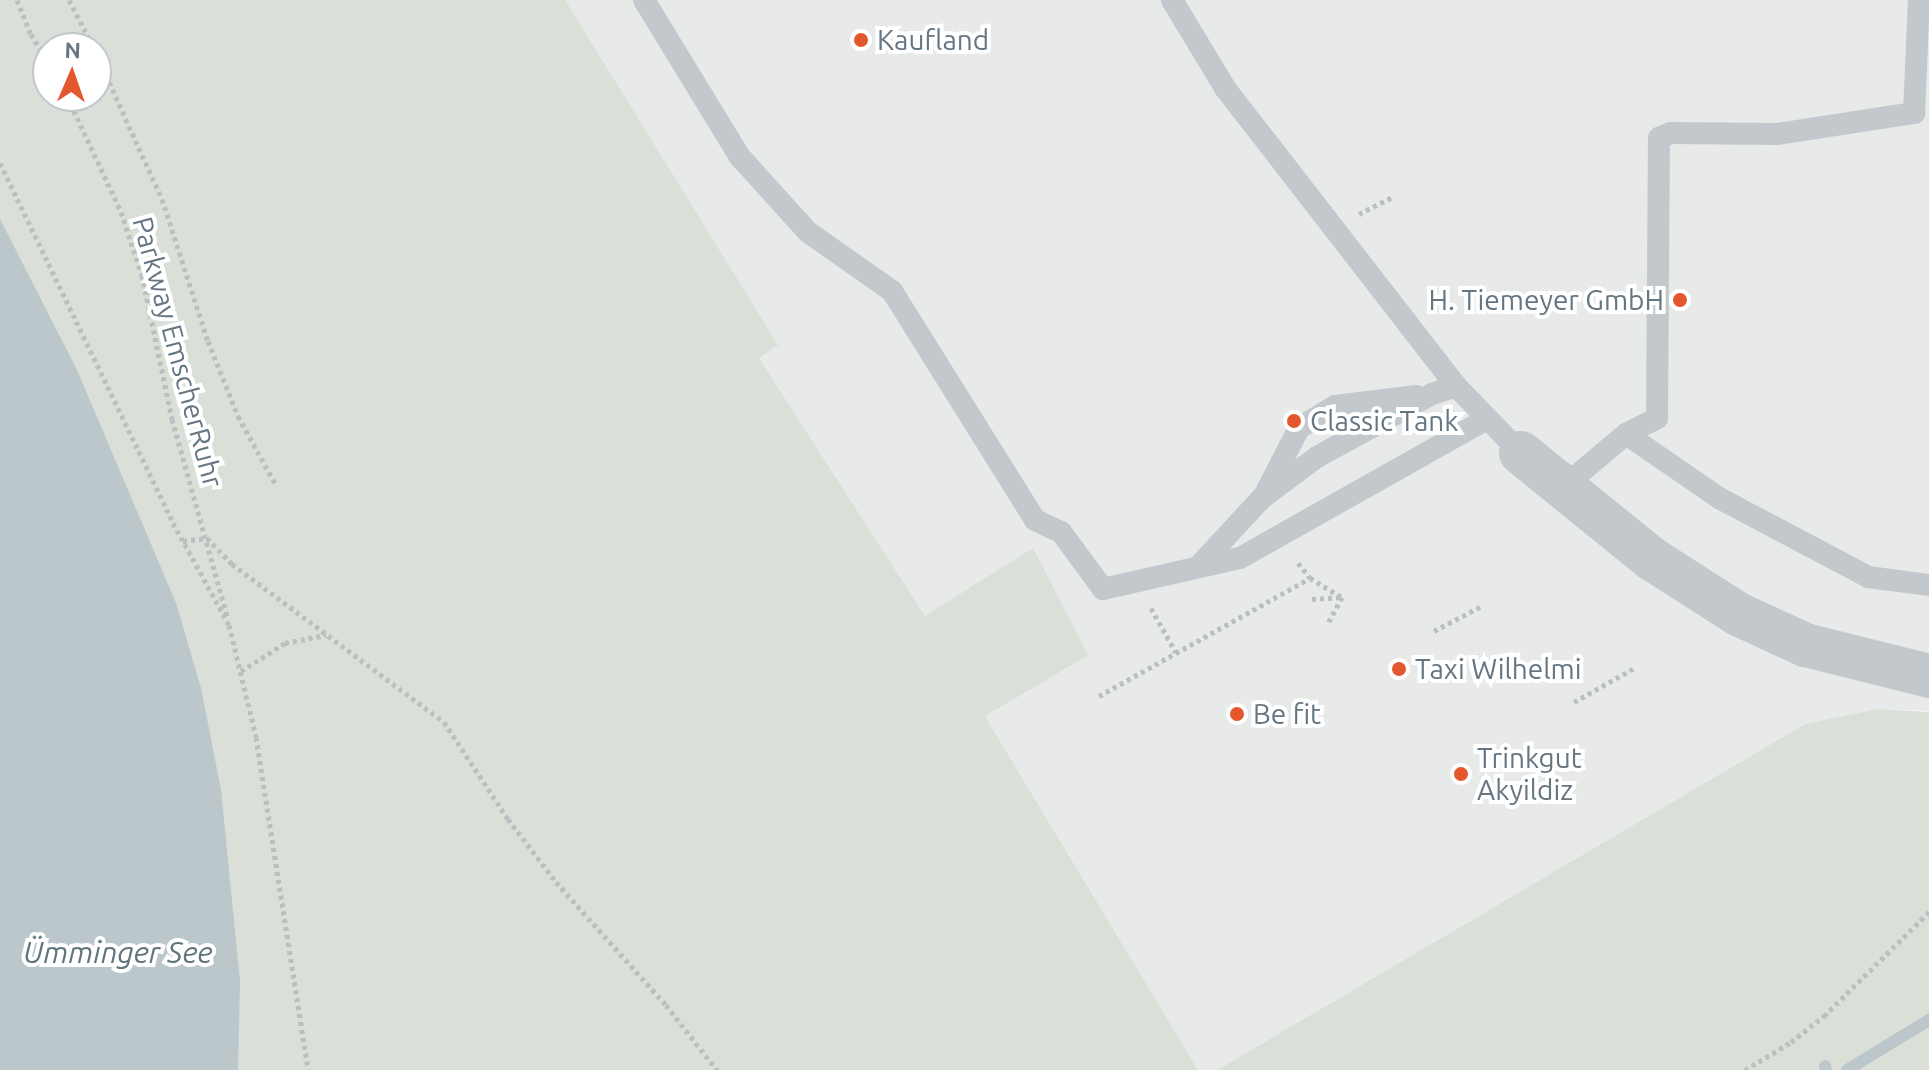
<!DOCTYPE html>
<meta charset="utf-8">
<style>
body{margin:0}
#map{position:relative;width:1929px;height:1070px;overflow:hidden;background:#fafaf8;font-family:Ubuntu,sans-serif}
div>[style]{position:absolute}
.built>*{inset:0;background:#e8e9e9}
.green>*{inset:0;background:#dadfd7}
.water>*{inset:0;background:#bbc7cb}
.stream>*{height:12px;margin:-6px;padding:0 6px;transform-origin:6px;border-radius:6px;background:#bbc7cb}
.path>*{height:5px;margin-top:-2.5px;transform-origin:0;background:repeating-linear-gradient(90deg,#bbbfc2 0 4px,transparent 0 8px)}
.lane>*{height:22px;margin:-11px;padding:0 11px;transform-origin:11px;border-radius:11px;background:#c3c8cc}
.street>*{height:44px;margin:-22px;padding:0 22px;transform-origin:22px;border-radius:22px;background:#c3c8cc}
.dots>*{width:22px;height:22px;translate:-50% -50%;box-sizing:border-box;border:4px solid #fff;border-radius:50%}
span{translate:-50% -50%;white-space:nowrap;text-align:center;line-height:1.15;-webkit-text-stroke:8px #fff;paint-order:stroke}
.poi-label{font-size:28px;color:#657683}
.left{translate:0 -50%;text-align:left}
.right{translate:-100% -50%;text-align:right}
.street-label{font-size:28px;color:#657683}
.water-label{font-size:30px;color:#60757c;font-style:italic}
.north{position:absolute;left:32px;top:32px;width:80px;height:80px;box-sizing:border-box;background:#fff;border:2px solid #c1c8cd;border-radius:50%;rotate:2deg;font-size:22px;font-weight:700;line-height:32px;text-align:center;color:#657683}
.north::after{content:'';display:block;margin:auto;width:28px;height:36px;background:#e4572e;clip-path:polygon(50% 0,100% 100%,50% 72%,0 100%)}
</style>
<div id="map">
<div class="built">
<i style="clip-path:polygon(552px 0,1929px 0,1929px 711px,1877px 709px,1805px 724px,1217px 1070px,1198px 1070px,925px 616px,759px 358px)"></i>
</div>
<div class="green">
<i style="clip-path:polygon(evenodd,0 0,565px 0,778px 345px,759px 358px,925px 616px,1033px 548px,1088px 655px,985px 716px,1198px 1070px,0 1070px,0 0,48px 48px,96px 48px,96px 96px,48px 96px,48px 48px)"></i>
<i style="clip-path:polygon(1877px 709px,1929px 712px,1929px 1070px,1217px 1070px,1805px 724px)"></i>
</div>
<div class="water">
<i style="clip-path:polygon(0 219px,77px 370px,176px 603px,201px 688px,221px 790px,240px 981px,238px 1070px,0 1070px)"></i>
</div>
<div class="stream">
<i style="left:1825px;top:1066px;width:4px;rotate:76deg"></i>
<i style="left:1847px;top:1070px;width:96px;rotate:-31.4deg"></i>
</div>
<div class="path">
<i style="left:17px;top:0;width:37px;rotate:68deg"></i>
<i style="left:31px;top:34px;width:33px;rotate:59deg"></i>
<i style="left:69px;top:0;width:54px;rotate:62.5deg"></i>
<i style="left:96px;top:53px;width:160px;rotate:65.7deg"></i>
<i style="left:162px;top:199px;width:149px;rotate:72.1deg"></i>
<i style="left:208px;top:341px;width:81px;rotate:68.2deg"></i>
<i style="left:238px;top:416px;width:79px;rotate:61.2deg"></i>
<i style="left:67px;top:96px;width:128px;rotate:65deg"></i>
<i style="left:121px;top:212px;width:66px;rotate:71.6deg"></i>
<i style="left:142px;top:275px;width:147px;rotate:78.2deg"></i>
<i style="left:172px;top:419px;width:205px;rotate:74.4deg"></i>
<i style="left:0;top:163px;width:399px;rotate:64.3deg"></i>
<i style="left:173px;top:523px;width:116px;rotate:61.2deg"></i>
<i style="left:229px;top:625px;width:115px;rotate:76.4deg"></i>
<i style="left:256px;top:737px;width:337px;rotate:81.1deg"></i>
<i style="left:1359px;top:214px;width:38px;rotate:-27deg"></i>
<i style="left:207px;top:538px;width:36px;rotate:46deg"></i>
<i style="left:232px;top:564px;width:264px;rotate:36.7deg"></i>
<i style="left:444px;top:722px;width:116px;rotate:56.6deg"></i>
<i style="left:508px;top:819px;width:79px;rotate:52.7deg"></i>
<i style="left:556px;top:882px;width:165px;rotate:48.2deg"></i>
<i style="left:666px;top:1005px;width:83px;rotate:51.9deg"></i>
<i style="left:183px;top:541px;width:24px;rotate:-7deg"></i>
<i style="left:1298px;top:563px;width:19px;rotate:51deg"></i>
<i style="left:1310px;top:578px;width:37px;rotate:31deg"></i>
<i style="left:1312px;top:599px;width:30px;rotate:-4deg"></i>
<i style="left:1342px;top:597px;width:32px;rotate:118deg"></i>
<i style="left:1151px;top:608px;width:51px;rotate:60.9deg"></i>
<i style="left:1434px;top:631px;width:52px;rotate:-27.6deg"></i>
<i style="left:241px;top:671px;width:52px;rotate:-32.5deg"></i>
<i style="left:285px;top:643px;width:42px;rotate:-11deg"></i>
<i style="left:1099px;top:696px;width:242px;rotate:-29.2deg"></i>
<i style="left:1574px;top:702px;width:71px;rotate:-29.4deg"></i>
<i style="left:1745px;top:1070px;width:54px;rotate:-31.3deg"></i>
<i style="left:1791px;top:1042px;width:42px;rotate:-38.2deg"></i>
<i style="left:1824px;top:1016px;width:148px;rotate:-44.7deg"></i>
</div>
<div class="lane">
<i style="left:644px;top:0;width:184px;rotate:58.6deg"></i>
<i style="left:740px;top:157px;width:101px;rotate:47.8deg"></i>
<i style="left:808px;top:232px;width:103px;rotate:35.1deg"></i>
<i style="left:892px;top:291px;width:270px;rotate:58deg"></i>
<i style="left:1035px;top:520px;width:29px;rotate:25deg"></i>
<i style="left:1061px;top:532px;width:71px;rotate:53.6deg"></i>
<i style="left:1103px;top:589px;width:140px;rotate:-12.8deg"></i>
<i style="left:1240px;top:558px;width:281px;rotate:-29.4deg"></i>
<i style="left:1172px;top:0;width:103px;rotate:58.9deg"></i>
<i style="left:1225px;top:88px;width:377px;rotate:52.2deg"></i>
<i style="left:1456px;top:386px;width:93px;rotate:45.9deg"></i>
<i style="left:1626px;top:434px;width:113px;rotate:34.5deg"></i>
<i style="left:1719px;top:498px;width:169px;rotate:27.9deg"></i>
<i style="left:1868px;top:577px;width:62px;rotate:7.5deg"></i>
<i style="left:1562px;top:488px;width:84px;rotate:-40.2deg"></i>
<i style="left:1626px;top:434px;width:35px;rotate:-27deg"></i>
<i style="left:1657px;top:418px;width:280px;rotate:-89.6deg"></i>
<i style="left:1659px;top:138px;width:13px;rotate:-23deg"></i>
<i style="left:1671px;top:133px;width:107px;rotate:0.5deg"></i>
<i style="left:1778px;top:134px;width:138px;rotate:-8.8deg"></i>
<i style="left:1914px;top:113px;width:113px;rotate:-87.5deg"></i>
<i style="left:1265px;top:494px;width:74px;rotate:-62.7deg"></i>
<i style="left:1299px;top:428px;width:42px;rotate:-31.4deg"></i>
<i style="left:1335px;top:406px;width:82px;rotate:-7deg"></i>
<i style="left:1198px;top:567px;width:94px;rotate:-47.2deg"></i>
<i style="left:1262px;top:498px;width:69px;rotate:-36.7deg"></i>
<i style="left:1317px;top:457px;width:131px;rotate:-28.7deg"></i>
<i style="left:1432px;top:394px;width:25px;rotate:-18deg"></i>
</div>
<div class="street">
<i style="left:1521px;top:453px;width:169px;rotate:39deg"></i>
<i style="left:1652px;top:559px;width:102px;rotate:32.6deg"></i>
<i style="left:1738px;top:614px;width:74px;rotate:24.8deg"></i>
<i style="left:1805px;top:645px;width:128px;rotate:14deg"></i>
</div>
<div class="dots">
<i style="left:861px;top:40px;background:#e4572e"></i>
<i style="left:1680px;top:300px;background:#e4572e"></i>
<i style="left:1294px;top:421px;background:#e4572e"></i>
<i style="left:1399px;top:669px;background:#e4572e"></i>
<i style="left:1237px;top:714px;background:#e4572e"></i>
<i style="left:1461px;top:774px;background:#e4572e"></i>
</div>
<div class="poi-label">
<span class="left" style="left:877px;top:40px">Kaufland</span>
<span class="right" style="left:1664px;top:300px">H. Tiemeyer GmbH</span>
<span class="left" style="left:1310px;top:421px">Classic Tank</span>
<span class="left" style="left:1415px;top:669px">Taxi Wilhelmi</span>
<span class="left" style="left:1253px;top:714px">Be fit</span>
<span class="left" style="left:1477px;top:774px">Trinkgut<br>Akyildiz</span>
</div>
<div class="street-label">
<span style="left:178px;top:352px;rotate:75deg">Parkway EmscherRuhr</span>
</div>
<div class="water-label">
<span style="left:118px;top:952px">Ümminger See</span>
</div>
<div class="north">N</div>
</div>
